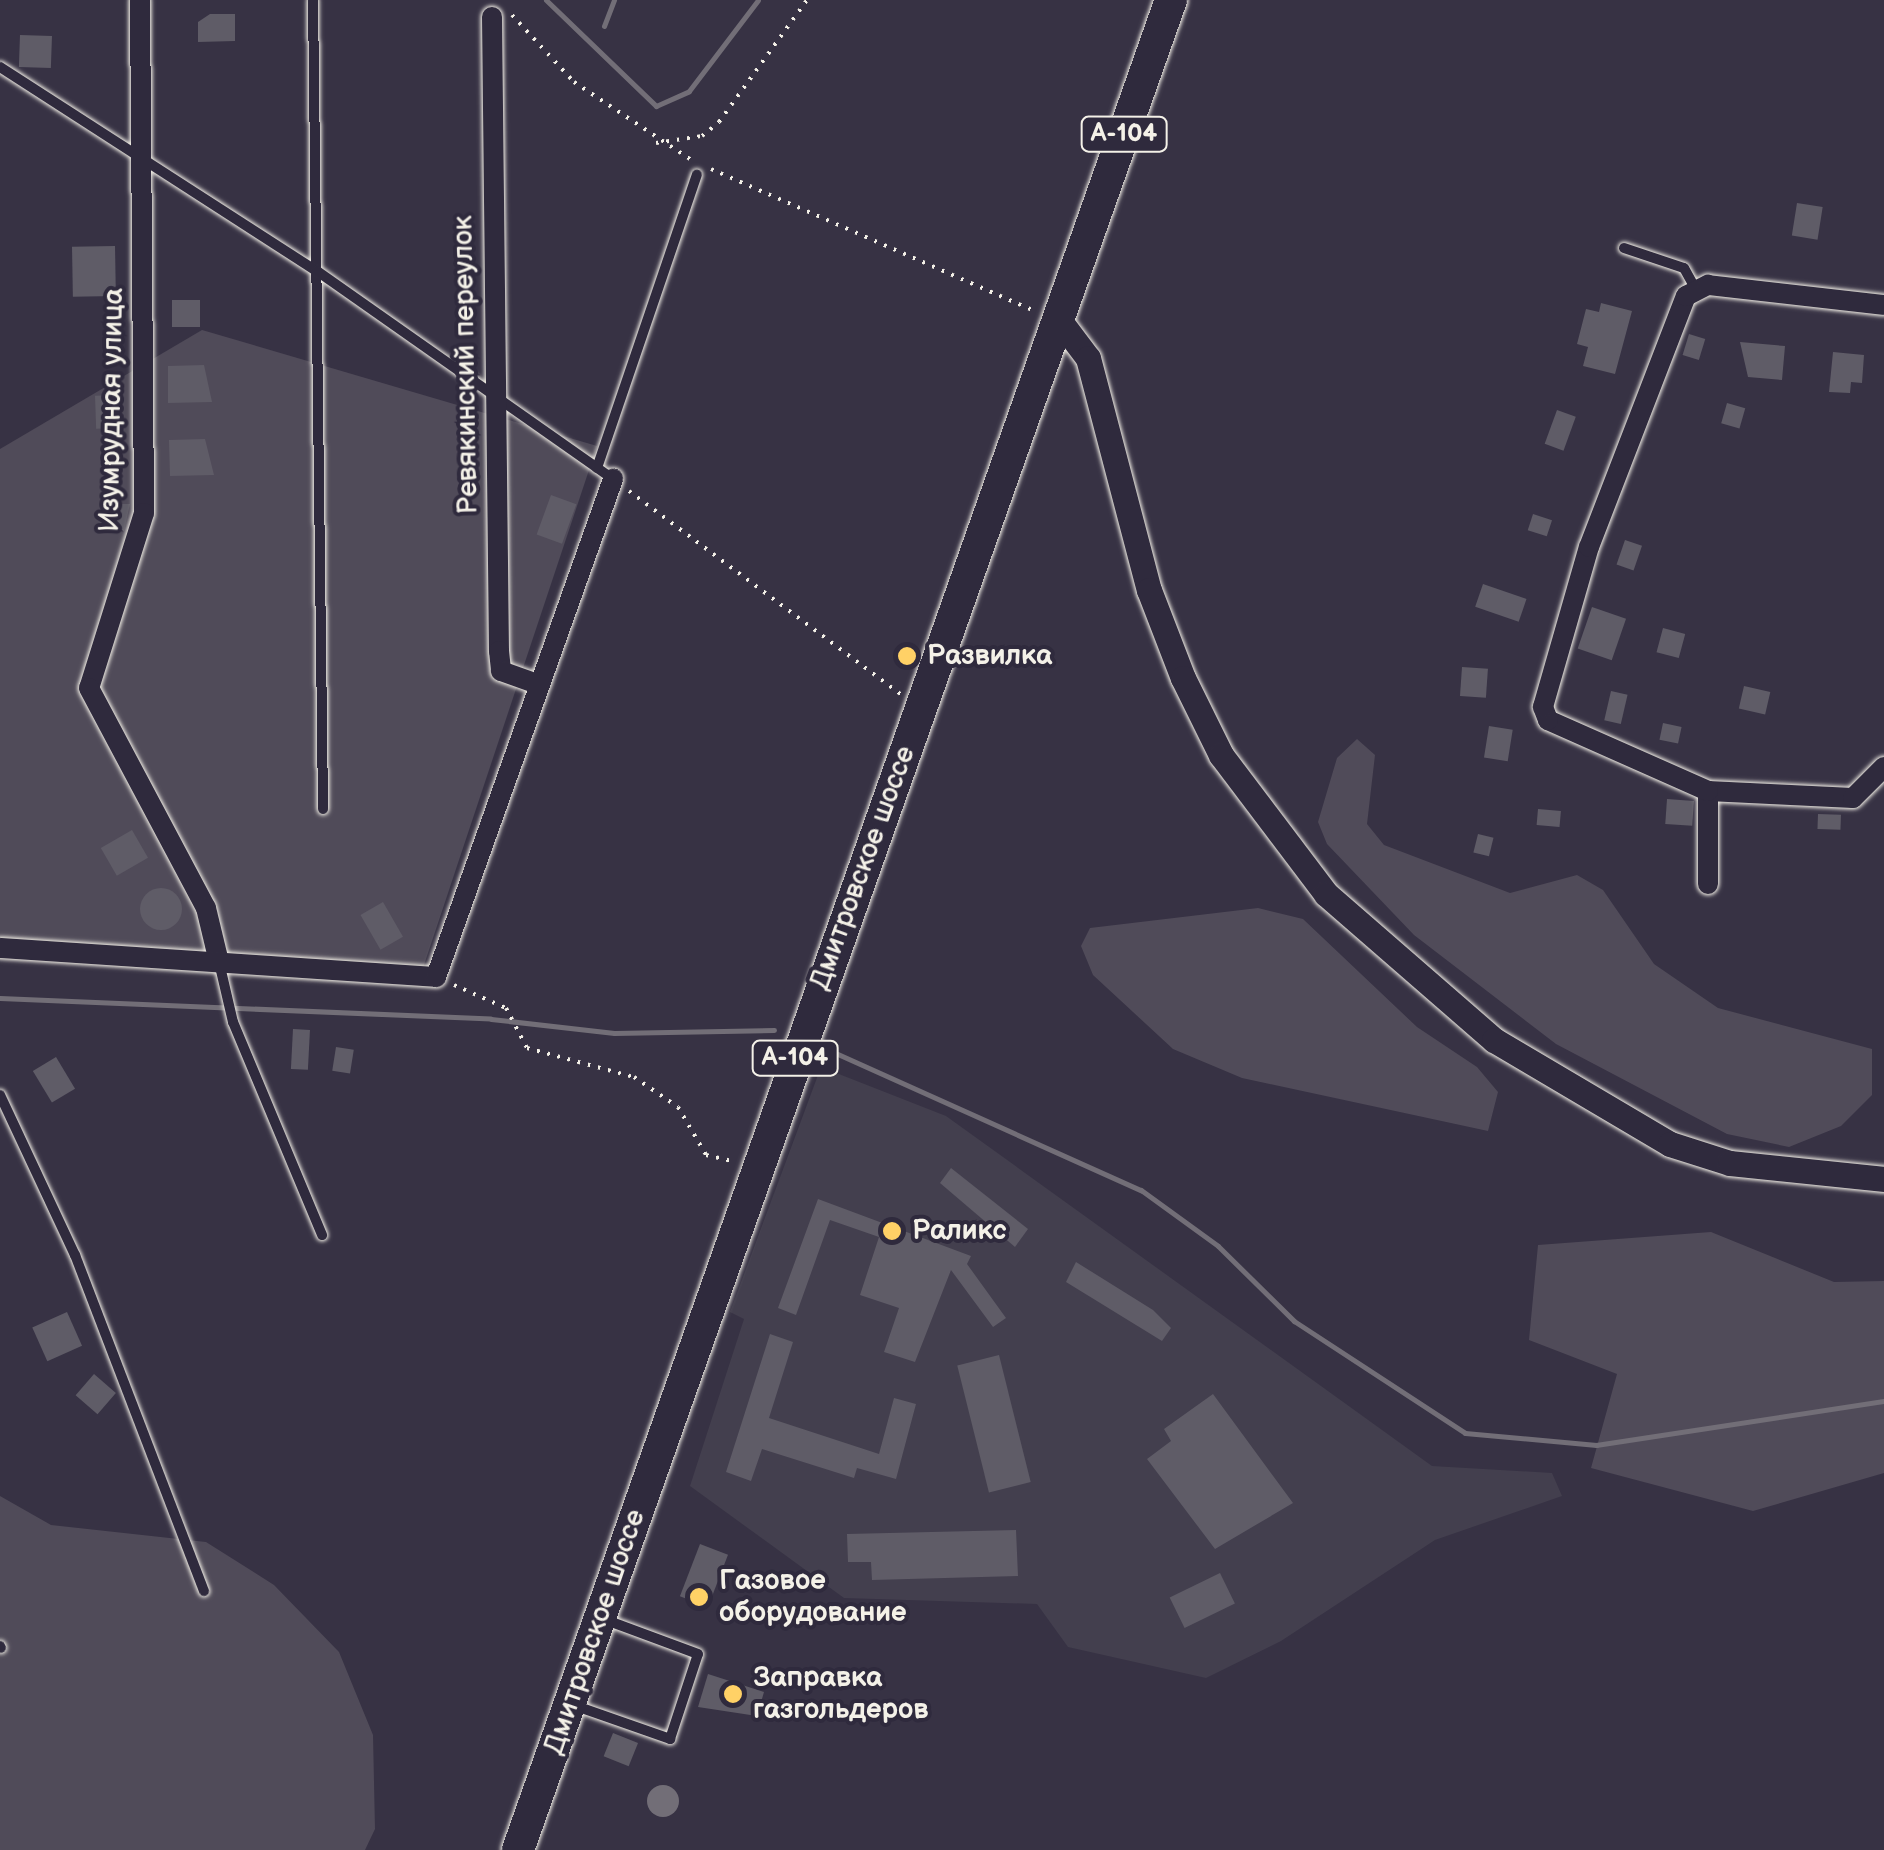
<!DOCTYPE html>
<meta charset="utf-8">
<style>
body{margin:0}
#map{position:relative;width:1884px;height:1850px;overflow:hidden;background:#373244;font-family:"Balsamiq Sans",sans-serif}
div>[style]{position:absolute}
.built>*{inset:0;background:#433f4e}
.green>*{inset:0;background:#504b59}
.water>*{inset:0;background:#726e77}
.round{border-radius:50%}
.stream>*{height:5px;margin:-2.5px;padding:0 2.5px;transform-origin:2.5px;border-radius:2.5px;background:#726e77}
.building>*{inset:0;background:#5f5c67;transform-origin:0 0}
.path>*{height:4px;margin-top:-2px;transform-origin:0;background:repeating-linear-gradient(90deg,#f4f1e8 0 2.5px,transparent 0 10.5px)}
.roads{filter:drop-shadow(0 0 2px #f4f1e8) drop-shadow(0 0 2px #f4f1e8)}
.service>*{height:10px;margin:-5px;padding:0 5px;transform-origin:5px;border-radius:5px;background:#2f2a3d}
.minor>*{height:20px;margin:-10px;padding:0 10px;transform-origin:10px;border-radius:10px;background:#2f2a3d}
.tertiary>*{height:25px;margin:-12.5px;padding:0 12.5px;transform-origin:12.5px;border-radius:12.5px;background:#2f2a3d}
.trunk>*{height:32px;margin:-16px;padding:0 16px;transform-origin:16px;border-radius:16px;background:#2f2a3d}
.dots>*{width:28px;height:28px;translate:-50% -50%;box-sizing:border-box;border:5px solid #2f2a3d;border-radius:50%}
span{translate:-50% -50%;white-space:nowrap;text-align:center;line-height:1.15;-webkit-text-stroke:8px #2f2a3d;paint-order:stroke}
.shield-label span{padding:2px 8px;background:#2f2a3d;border:2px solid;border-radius:8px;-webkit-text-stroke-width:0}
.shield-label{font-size:25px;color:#f4f1e8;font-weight:700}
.street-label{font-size:28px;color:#f4f1e8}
.poi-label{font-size:28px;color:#f4f1e8;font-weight:700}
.left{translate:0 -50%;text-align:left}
</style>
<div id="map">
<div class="built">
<i style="clip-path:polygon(821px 1067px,946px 1116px,1432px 1466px,1552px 1473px,1562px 1496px,1435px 1540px,1281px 1641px,1206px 1678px,1068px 1647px,1037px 1604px,844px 1598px,690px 1486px,744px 1319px,730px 1312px)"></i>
</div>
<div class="green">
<i style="clip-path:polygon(202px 330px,597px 446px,421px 974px,0 957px,0 449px)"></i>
<i style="clip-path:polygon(1357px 739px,1375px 755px,1367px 824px,1384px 845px,1510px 893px,1577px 875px,1603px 890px,1654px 964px,1718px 1008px,1872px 1049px,1872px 1095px,1841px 1126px,1789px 1147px,1727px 1134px,1556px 1044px,1414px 935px,1327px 844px,1318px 822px,1337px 758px)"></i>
<i style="clip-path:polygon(1258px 908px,1303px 919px,1417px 1027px,1477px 1067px,1498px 1092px,1488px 1131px,1242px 1078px,1173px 1049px,1093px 975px,1081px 946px,1090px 928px)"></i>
<i style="clip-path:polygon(1711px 1232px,1834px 1282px,1884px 1281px,1884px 1473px,1753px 1511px,1591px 1468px,1617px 1374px,1529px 1340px,1538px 1245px)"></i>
<i style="clip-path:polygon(0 1496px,51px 1525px,206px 1542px,274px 1585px,339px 1652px,373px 1735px,375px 1829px,365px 1850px,0 1850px)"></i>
</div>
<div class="water">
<i class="round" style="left:647px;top:1785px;width:32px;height:32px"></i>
</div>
<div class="stream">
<i style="left:546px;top:0;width:153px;rotate:43.9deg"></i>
<i style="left:656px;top:106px;width:36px;rotate:-24deg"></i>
<i style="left:689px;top:91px;width:114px;rotate:-52.8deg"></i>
<i style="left:604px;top:26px;width:28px;rotate:-69deg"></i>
<i style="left:0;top:998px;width:491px;rotate:2.4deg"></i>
<i style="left:491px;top:1019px;width:124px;rotate:6.5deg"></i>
<i style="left:614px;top:1033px;width:160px;rotate:-1.1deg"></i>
<i style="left:831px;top:1051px;width:340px;rotate:24.2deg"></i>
<i style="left:1141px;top:1190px;width:95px;rotate:36deg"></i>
<i style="left:1218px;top:1246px;width:107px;rotate:44.6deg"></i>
<i style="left:1294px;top:1321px;width:204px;rotate:33.2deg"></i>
<i style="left:1465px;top:1433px;width:132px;rotate:5.2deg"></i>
<i style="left:1596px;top:1445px;width:291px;rotate:-8.7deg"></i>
</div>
<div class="building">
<i style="clip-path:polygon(210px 14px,235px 14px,235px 41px,198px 42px,198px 22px)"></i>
<i style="left:20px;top:35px;width:32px;height:32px;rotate:2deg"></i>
<i style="left:1797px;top:203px;width:26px;height:33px;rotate:9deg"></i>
<i style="left:115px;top:246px;width:50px;height:43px;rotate:89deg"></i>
<i style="left:172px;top:300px;width:28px;height:27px"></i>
<i style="clip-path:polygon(1601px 303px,1632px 311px,1615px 374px,1583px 366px,1588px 347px,1577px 344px,1586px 309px,1599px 312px)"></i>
<i style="left:1689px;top:334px;width:17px;height:22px;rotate:17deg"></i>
<i style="clip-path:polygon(1740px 342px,1785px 346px,1782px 380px,1748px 377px)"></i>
<i style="clip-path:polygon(1833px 352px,1864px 355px,1862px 383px,1851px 382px,1850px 393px,1829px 392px)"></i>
<i style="clip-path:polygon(204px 365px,212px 402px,168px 403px,168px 366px)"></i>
<i style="left:117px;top:395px;width:33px;height:22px;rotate:88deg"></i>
<i style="left:1727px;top:403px;width:19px;height:21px;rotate:16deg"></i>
<i style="left:1557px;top:410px;width:20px;height:36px;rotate:20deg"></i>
<i style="clip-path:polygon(205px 439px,214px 475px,170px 476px,169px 440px)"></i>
<i style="left:551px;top:495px;width:27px;height:42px;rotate:20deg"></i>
<i style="clip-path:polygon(107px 504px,130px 504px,124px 531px,106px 530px)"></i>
<i style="left:1533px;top:514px;width:20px;height:17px;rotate:18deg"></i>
<i style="left:1625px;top:540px;width:18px;height:26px;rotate:19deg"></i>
<i style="left:1483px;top:584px;width:46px;height:24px;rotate:19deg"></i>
<i style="left:1592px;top:607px;width:36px;height:44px;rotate:19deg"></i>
<i style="left:1663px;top:628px;width:23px;height:25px;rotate:15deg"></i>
<i style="left:1462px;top:667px;width:26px;height:29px;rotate:4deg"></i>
<i style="left:1744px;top:686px;width:27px;height:23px;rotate:13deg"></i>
<i style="left:1611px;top:691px;width:17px;height:30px;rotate:13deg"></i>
<i style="left:1663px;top:723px;width:19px;height:17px;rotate:12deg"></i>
<i style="left:1489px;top:726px;width:24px;height:32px;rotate:9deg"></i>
<i style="left:1667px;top:799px;width:27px;height:25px;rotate:4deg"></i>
<i style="left:1538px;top:809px;width:23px;height:16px;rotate:5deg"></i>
<i style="left:1818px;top:814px;width:23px;height:15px;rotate:2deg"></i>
<i style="left:132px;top:830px;width:32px;height:36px;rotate:60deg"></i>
<i style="left:1478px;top:834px;width:16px;height:19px;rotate:14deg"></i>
<i class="round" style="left:140px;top:888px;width:42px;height:42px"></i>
<i style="left:383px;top:902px;width:40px;height:26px;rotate:60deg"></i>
<i style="left:293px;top:1029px;width:17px;height:40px;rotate:3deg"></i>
<i style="left:336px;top:1047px;width:18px;height:24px;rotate:9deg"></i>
<i style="left:56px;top:1057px;width:37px;height:27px;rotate:59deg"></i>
<i style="clip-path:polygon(951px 1168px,1028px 1229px,1015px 1247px,940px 1183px)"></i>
<i style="clip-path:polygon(818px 1199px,971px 1256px,967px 1264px,1006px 1318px,993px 1327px,951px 1270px,915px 1362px,884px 1352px,899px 1308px,860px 1295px,879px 1237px,830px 1220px,796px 1315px,778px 1308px)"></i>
<i style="clip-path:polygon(1076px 1262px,1153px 1310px,1171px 1328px,1162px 1341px,1066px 1282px)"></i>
<i style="left:67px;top:1312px;width:37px;height:38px;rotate:66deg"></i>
<i style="clip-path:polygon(770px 1334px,793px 1342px,769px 1418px,879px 1454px,894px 1398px,916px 1404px,896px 1479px,857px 1468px,854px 1478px,762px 1449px,751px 1481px,726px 1472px)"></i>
<i style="left:999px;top:1355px;width:131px;height:43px;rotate:76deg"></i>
<i style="left:94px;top:1374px;width:29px;height:28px;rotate:41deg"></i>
<i style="clip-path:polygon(1213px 1394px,1293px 1503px,1215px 1549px,1147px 1459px,1171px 1441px,1164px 1429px)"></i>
<i style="clip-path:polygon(1016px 1530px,1018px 1576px,872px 1580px,871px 1562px,848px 1562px,847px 1534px)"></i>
<i style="left:700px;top:1544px;width:30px;height:56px;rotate:21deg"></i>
<i style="left:1220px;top:1573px;width:34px;height:56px;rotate:64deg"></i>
<i style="clip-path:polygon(708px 1674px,764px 1692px,757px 1716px,698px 1707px)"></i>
<i style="left:613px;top:1733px;width:27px;height:25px;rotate:22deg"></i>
</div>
<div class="path">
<i style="left:512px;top:15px;width:91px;rotate:47.2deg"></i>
<i style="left:574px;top:82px;width:143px;rotate:33.6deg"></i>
<i style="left:656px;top:143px;width:47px;rotate:-8.7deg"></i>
<i style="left:702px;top:136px;width:22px;rotate:-39deg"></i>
<i style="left:719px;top:122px;width:150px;rotate:-54.2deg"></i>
<i style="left:711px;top:169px;width:355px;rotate:23.7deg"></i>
<i style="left:629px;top:491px;width:341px;rotate:36.8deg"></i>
<i style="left:454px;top:985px;width:57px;rotate:23.9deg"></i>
<i style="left:506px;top:1008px;width:45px;rotate:62.3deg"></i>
<i style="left:527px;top:1048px;width:111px;rotate:15.2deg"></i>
<i style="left:634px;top:1077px;width:53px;rotate:34.3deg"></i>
<i style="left:678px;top:1107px;width:56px;rotate:59.7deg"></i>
<i style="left:706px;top:1155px;width:31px;rotate:13deg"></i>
</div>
<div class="roads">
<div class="service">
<i style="left:313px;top:0;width:809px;rotate:89.29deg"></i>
<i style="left:0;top:67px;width:377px;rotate:32.8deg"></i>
<i style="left:317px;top:271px;width:362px;rotate:35.1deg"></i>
<i style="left:1624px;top:248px;width:63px;rotate:18.4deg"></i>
<i style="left:1684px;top:268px;width:25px;rotate:61deg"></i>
<i style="left:597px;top:468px;width:310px;rotate:-71.2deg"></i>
<i style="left:219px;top:962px;width:62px;rotate:76.9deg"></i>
<i style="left:233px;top:1022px;width:231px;rotate:67.3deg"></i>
<i style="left:0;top:1095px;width:177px;rotate:64.9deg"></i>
<i style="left:75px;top:1255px;width:360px;rotate:69deg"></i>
<i style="left:0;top:1646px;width:2px;rotate:63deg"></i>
<i style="left:576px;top:1706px;width:100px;rotate:19.3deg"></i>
<i style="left:670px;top:1739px;width:89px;rotate:-71.8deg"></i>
<i style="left:698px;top:1654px;width:98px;rotate:-159.7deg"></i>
</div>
<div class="minor">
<i style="left:140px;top:0;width:513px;rotate:89.55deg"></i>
<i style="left:144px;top:513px;width:183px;rotate:107.4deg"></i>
<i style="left:89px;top:688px;width:249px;rotate:62deg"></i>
<i style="left:206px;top:908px;width:56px;rotate:76.5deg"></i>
<i style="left:492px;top:17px;width:634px;rotate:89.37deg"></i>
<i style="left:499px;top:651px;width:20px;rotate:84deg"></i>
<i style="left:501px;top:671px;width:41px;rotate:19.7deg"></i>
<i style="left:1708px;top:791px;width:145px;rotate:2.8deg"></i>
<i style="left:1853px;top:798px;width:44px;rotate:-45deg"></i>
<i style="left:1708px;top:884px;width:93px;rotate:-90deg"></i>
<i style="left:1708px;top:791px;width:175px;rotate:-156.1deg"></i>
<i style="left:1548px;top:720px;width:14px;rotate:-111deg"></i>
<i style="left:1543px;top:707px;width:166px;rotate:-74deg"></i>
<i style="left:1589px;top:547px;width:269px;rotate:-68.9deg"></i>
<i style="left:1686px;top:296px;width:25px;rotate:-27deg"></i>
<i style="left:1708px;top:285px;width:177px;rotate:6.5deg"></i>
<i style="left:0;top:948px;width:437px;rotate:3.8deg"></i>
<i style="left:436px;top:977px;width:529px;rotate:-70.43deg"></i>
</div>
<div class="tertiary">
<i style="left:1060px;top:321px;width:46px;rotate:52.9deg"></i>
<i style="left:1088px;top:358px;width:240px;rotate:75.3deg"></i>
<i style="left:1149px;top:590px;width:94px;rotate:68.9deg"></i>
<i style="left:1183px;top:678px;width:86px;rotate:63.7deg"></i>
<i style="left:1221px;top:755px;width:174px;rotate:52.9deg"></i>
<i style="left:1326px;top:894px;width:223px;rotate:41deg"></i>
<i style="left:1494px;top:1040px;width:204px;rotate:30.6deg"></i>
<i style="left:1670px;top:1144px;width:63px;rotate:17.6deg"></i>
<i style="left:1730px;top:1163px;width:155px;rotate:5.9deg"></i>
</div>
<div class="trunk">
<i style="left:518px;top:1850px;width:1962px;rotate:-70.56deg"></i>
</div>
</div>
<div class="dots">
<i style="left:907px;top:656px;background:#ffd166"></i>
<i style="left:892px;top:1231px;background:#ffd166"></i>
<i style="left:699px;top:1597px;background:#ffd166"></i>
<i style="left:733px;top:1694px;background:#ffd166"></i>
</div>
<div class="shield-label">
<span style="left:1124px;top:134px">А-104</span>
<span style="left:795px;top:1058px">А-104</span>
</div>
<div class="street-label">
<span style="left:466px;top:365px;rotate:-91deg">Ревякинский переулок</span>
<span style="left:112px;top:410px;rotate:-89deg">Изумрудная улица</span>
<span style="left:863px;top:868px;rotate:-70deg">Дмитровское шоссе</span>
<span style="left:595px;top:1632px;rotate:-71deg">Дмитровское шоссе</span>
</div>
<div class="poi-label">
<span class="left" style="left:927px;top:656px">Развилка</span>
<span class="left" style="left:912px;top:1231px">Раликс</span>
<span class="left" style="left:719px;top:1597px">Газовое<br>оборудование</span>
<span class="left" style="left:753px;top:1694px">Заправка<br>газгольдеров</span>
</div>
</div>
